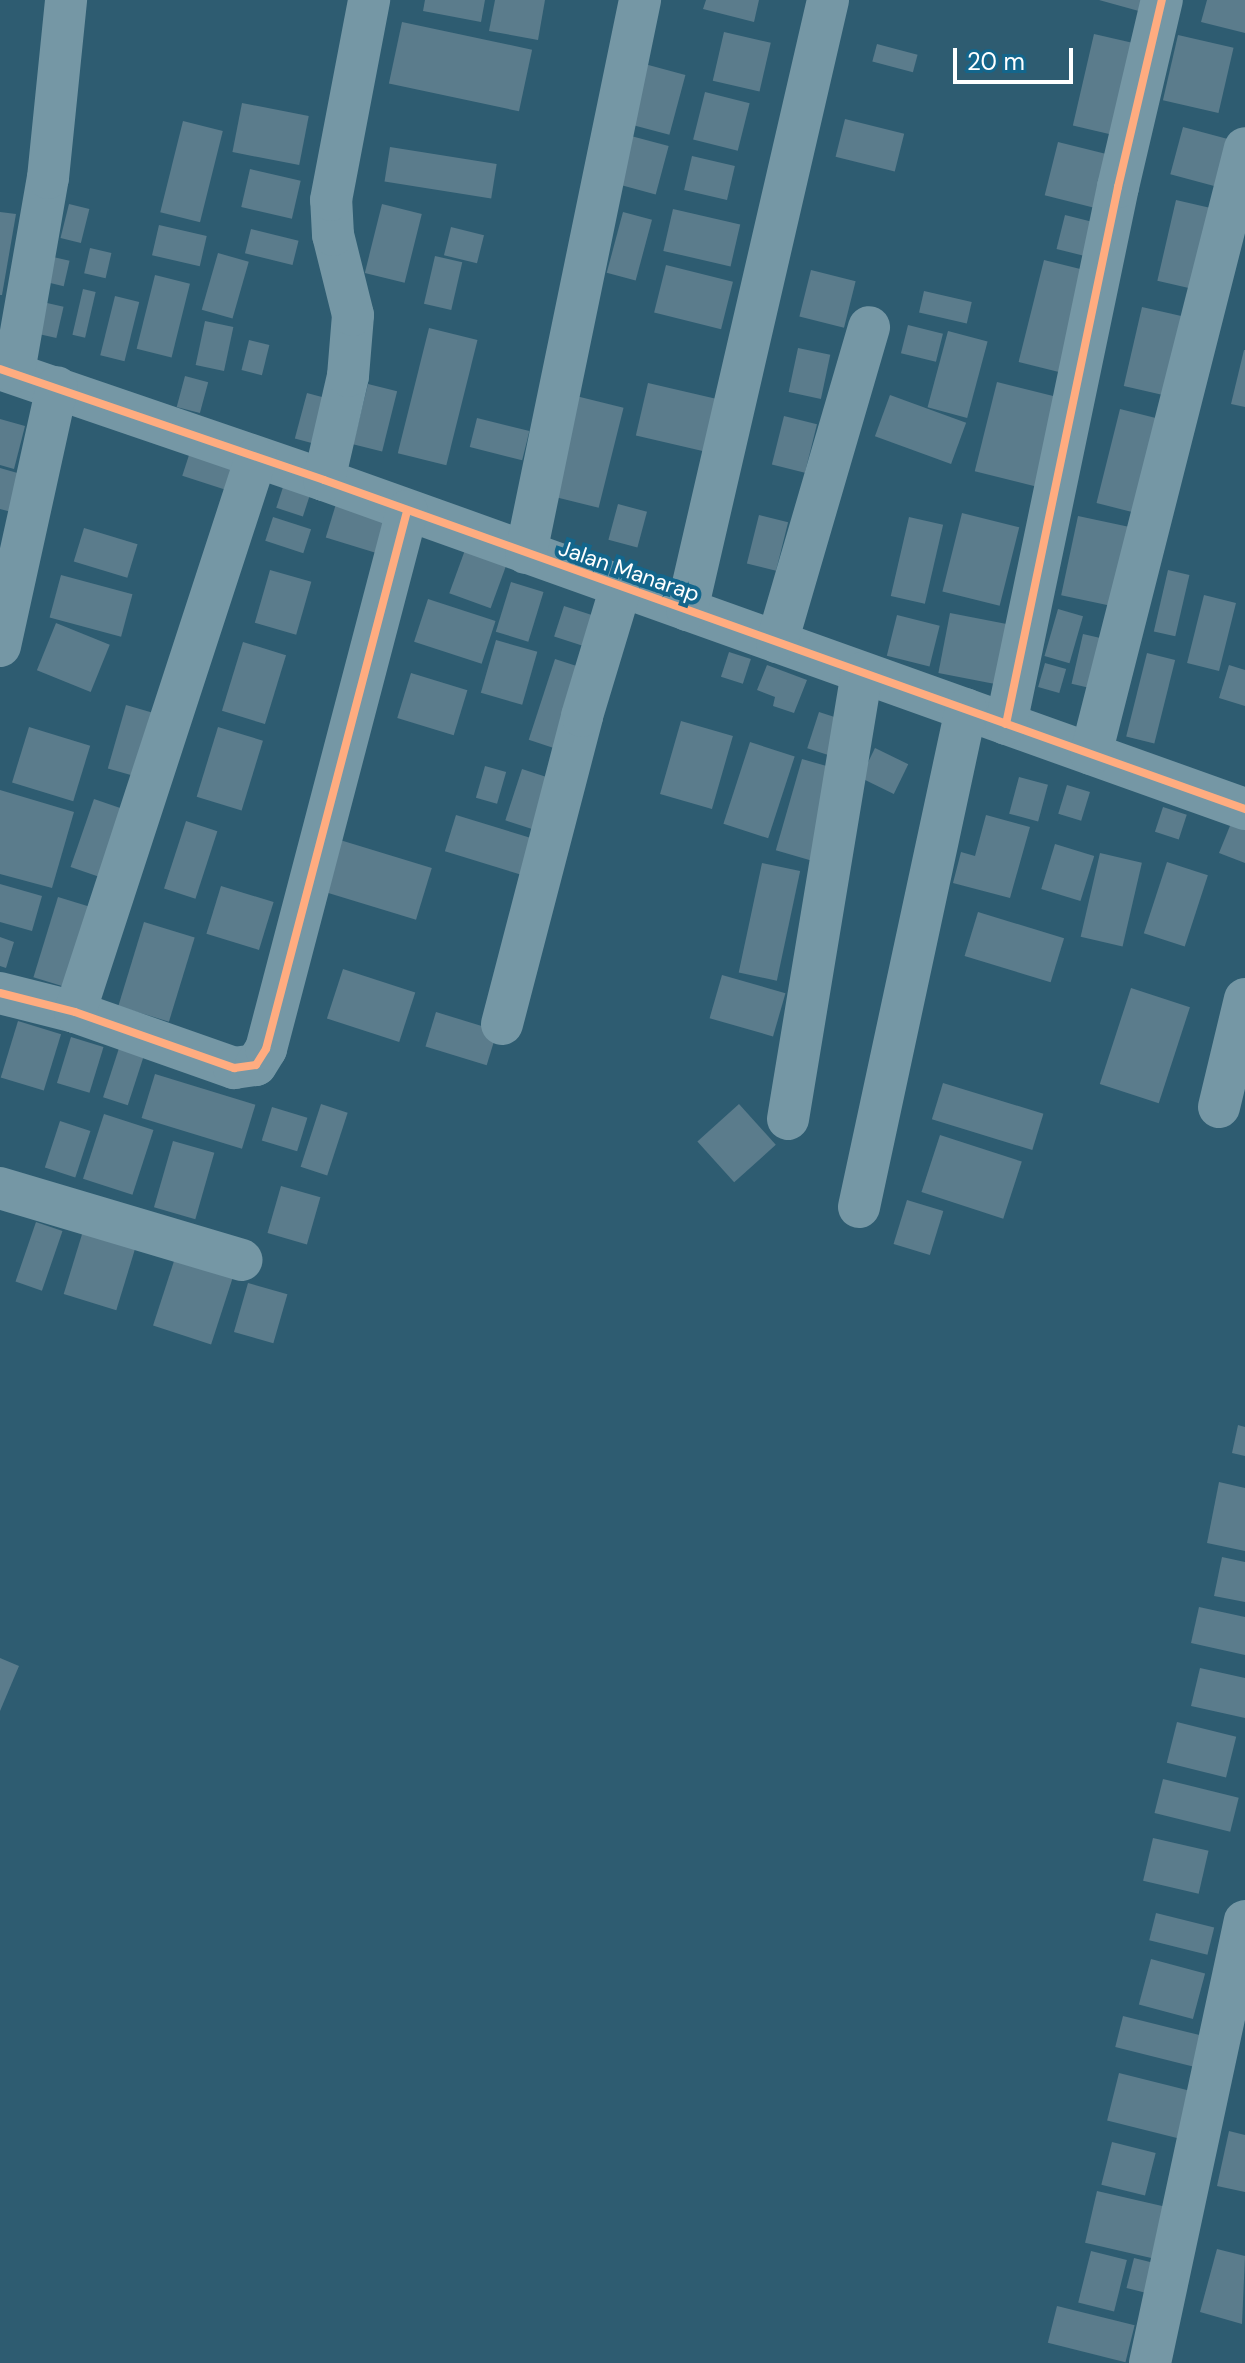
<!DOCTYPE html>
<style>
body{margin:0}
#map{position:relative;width:1245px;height:2363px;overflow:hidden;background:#2e5c71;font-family:"DM Sans",sans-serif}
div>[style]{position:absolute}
.building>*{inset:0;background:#5b7c8c;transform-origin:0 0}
.minor>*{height:42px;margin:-21px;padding:0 21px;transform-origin:21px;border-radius:21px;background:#7597a5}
.cycleway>*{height:8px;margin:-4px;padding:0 4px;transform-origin:4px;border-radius:4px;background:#ffac80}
span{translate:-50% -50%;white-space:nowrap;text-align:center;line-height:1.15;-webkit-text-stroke:8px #13668c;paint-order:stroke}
.street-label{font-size:22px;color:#fff}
.scale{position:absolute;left:953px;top:48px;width:120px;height:36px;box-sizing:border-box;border:4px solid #fff;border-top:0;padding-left:10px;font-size:24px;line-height:28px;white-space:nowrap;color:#fff;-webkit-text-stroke:6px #13668c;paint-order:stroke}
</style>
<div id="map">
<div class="building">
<i style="clip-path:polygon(425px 0,485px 0,481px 22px,423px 11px)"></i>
<i style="clip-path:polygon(495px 0,545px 0,538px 40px,489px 31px)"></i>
<i style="clip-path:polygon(706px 0,759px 0,754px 22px,703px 9px)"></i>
<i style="clip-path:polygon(1099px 0,1149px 0,1146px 13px)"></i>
<i style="clip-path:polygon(1207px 0,1245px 0,1245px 33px,1201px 22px)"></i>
<i style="left:402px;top:22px;width:133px;height:63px;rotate:12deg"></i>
<i style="left:724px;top:32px;width:48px;height:50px;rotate:13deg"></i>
<i style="left:1094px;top:34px;width:47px;height:94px;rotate:13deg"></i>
<i style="left:1178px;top:35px;width:57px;height:67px;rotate:13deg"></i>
<i style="left:877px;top:44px;width:42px;height:18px;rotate:15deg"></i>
<i style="left:641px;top:63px;width:46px;height:62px;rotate:15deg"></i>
<i style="left:705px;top:92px;width:46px;height:49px;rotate:14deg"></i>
<i style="left:242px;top:103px;width:68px;height:50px;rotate:11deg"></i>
<i style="left:845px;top:119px;width:61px;height:39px;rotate:14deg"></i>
<i style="left:183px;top:121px;width:41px;height:94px;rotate:14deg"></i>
<i style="left:1183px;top:127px;width:56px;height:49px;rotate:15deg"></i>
<i style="left:631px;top:136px;width:39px;height:50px;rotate:15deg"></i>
<i style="left:1058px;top:142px;width:55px;height:55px;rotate:14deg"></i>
<i style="left:390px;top:147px;width:108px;height:35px;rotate:9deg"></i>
<i style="left:692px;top:156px;width:44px;height:35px;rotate:13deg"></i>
<i style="left:250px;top:169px;width:52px;height:39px;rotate:13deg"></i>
<i style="left:1176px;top:200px;width:40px;height:83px;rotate:13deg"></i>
<i style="left:69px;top:204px;width:21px;height:35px;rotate:14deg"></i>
<i style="left:382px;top:204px;width:41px;height:71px;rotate:14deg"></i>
<i style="left:673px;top:209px;width:69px;height:43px;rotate:13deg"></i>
<i style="clip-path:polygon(0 212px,16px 214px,2px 295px,0 295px)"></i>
<i style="left:623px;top:212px;width:30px;height:63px;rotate:15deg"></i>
<i style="left:1065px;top:215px;width:38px;height:35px;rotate:14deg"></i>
<i style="left:159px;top:225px;width:49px;height:31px;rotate:13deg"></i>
<i style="left:451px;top:227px;width:34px;height:29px;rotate:14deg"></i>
<i style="left:251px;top:229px;width:49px;height:25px;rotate:14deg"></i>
<i style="left:90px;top:248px;width:22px;height:26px;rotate:13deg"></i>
<i style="left:218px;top:253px;width:32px;height:59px;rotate:16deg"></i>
<i style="left:435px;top:256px;width:28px;height:49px;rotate:13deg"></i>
<i style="left:53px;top:257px;width:17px;height:26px;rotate:13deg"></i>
<i style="left:1044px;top:260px;width:54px;height:105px;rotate:14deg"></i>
<i style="left:666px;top:265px;width:69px;height:49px;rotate:14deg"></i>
<i style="left:811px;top:270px;width:46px;height:48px;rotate:14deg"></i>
<i style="left:155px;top:275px;width:36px;height:76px;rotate:14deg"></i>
<i style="left:83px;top:289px;width:13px;height:47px;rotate:13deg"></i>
<i style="left:924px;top:291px;width:49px;height:22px;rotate:13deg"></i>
<i style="left:115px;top:296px;width:25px;height:61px;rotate:14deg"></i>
<i style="left:47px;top:303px;width:17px;height:32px;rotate:13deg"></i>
<i style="left:1142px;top:307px;width:47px;height:81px;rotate:13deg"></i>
<i style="left:205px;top:321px;width:29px;height:45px;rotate:12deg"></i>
<i style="left:908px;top:325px;width:36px;height:29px;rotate:14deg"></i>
<i style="left:429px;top:328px;width:50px;height:129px;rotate:14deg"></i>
<i style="left:948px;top:331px;width:41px;height:79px;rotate:15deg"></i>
<i style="left:249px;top:340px;width:21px;height:31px;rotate:14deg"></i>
<i style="left:798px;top:348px;width:33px;height:45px;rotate:12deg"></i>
<i style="clip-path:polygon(1244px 350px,1245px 350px,1245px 407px,1231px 404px)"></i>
<i style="left:185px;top:376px;width:24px;height:32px;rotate:15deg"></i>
<i style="left:997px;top:382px;width:63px;height:92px;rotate:14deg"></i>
<i style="left:648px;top:383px;width:74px;height:54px;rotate:13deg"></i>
<i style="left:368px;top:384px;width:30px;height:62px;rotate:14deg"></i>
<i style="left:307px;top:393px;width:28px;height:47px;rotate:15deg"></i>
<i style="left:890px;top:395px;width:81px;height:44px;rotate:20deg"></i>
<i style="left:576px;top:396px;width:49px;height:103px;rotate:14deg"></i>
<i style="left:1120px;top:409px;width:46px;height:97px;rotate:14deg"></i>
<i style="left:784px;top:416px;width:34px;height:50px;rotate:14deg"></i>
<i style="left:477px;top:418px;width:54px;height:30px;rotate:14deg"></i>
<i style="clip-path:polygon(0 419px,25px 426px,14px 469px,0 465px)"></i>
<i style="left:190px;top:452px;width:52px;height:25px;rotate:18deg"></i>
<i style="clip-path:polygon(0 468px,28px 476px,19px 514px,0 509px)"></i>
<i style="left:284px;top:484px;width:28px;height:25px;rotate:18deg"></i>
<i style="left:336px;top:504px;width:58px;height:35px;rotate:17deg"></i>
<i style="left:618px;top:504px;width:30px;height:37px;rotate:15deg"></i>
<i style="left:962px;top:513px;width:59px;height:81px;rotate:14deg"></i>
<i style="left:759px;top:515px;width:30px;height:50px;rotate:14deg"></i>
<i style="left:1078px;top:516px;width:60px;height:81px;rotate:12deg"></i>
<i style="left:273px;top:517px;width:40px;height:25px;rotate:18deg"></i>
<i style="left:909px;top:517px;width:35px;height:81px;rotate:13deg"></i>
<i style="left:84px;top:528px;width:56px;height:35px;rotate:17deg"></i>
<i style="left:465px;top:550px;width:44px;height:46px;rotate:20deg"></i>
<i style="left:270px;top:570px;width:43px;height:55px;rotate:16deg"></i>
<i style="left:1168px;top:570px;width:22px;height:63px;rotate:13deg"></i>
<i style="left:61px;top:575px;width:74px;height:44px;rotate:15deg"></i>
<i style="left:511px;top:582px;width:34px;height:52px;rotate:17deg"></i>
<i style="left:1204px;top:595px;width:33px;height:70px;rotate:14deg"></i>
<i style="left:428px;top:599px;width:71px;height:45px;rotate:18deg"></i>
<i style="left:564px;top:606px;width:39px;height:32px;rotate:18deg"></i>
<i style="left:1058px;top:609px;width:26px;height:49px;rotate:16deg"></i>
<i style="left:950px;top:613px;width:63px;height:61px;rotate:11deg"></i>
<i style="left:897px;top:615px;width:44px;height:42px;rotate:14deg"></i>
<i style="left:56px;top:623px;width:58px;height:51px;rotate:22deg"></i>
<i style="left:1083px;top:634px;width:31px;height:51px;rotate:13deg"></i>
<i style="left:496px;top:640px;width:43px;height:55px;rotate:16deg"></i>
<i style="left:243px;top:642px;width:45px;height:72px;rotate:17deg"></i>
<i style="left:729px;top:652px;width:23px;height:26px;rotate:18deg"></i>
<i style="left:1147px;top:653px;width:29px;height:86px;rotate:14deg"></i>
<i style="left:555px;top:659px;width:39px;height:85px;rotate:18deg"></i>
<i style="left:1045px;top:663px;width:22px;height:25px;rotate:16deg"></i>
<i style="clip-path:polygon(767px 665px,807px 680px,794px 713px,773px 706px,775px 697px,757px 690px)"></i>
<i style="clip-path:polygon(1229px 665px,1245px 670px,1245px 706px,1219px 698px)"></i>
<i style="left:411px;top:673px;width:59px;height:47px;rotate:17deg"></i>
<i style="left:126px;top:705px;width:35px;height:66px;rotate:16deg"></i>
<i style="left:819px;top:712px;width:22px;height:38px;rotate:18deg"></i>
<i style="left:681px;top:721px;width:54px;height:76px;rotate:16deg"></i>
<i style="left:29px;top:727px;width:64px;height:58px;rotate:17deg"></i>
<i style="left:218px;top:727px;width:47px;height:73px;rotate:17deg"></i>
<i style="left:750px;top:742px;width:47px;height:86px;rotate:18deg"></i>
<i style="left:875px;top:748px;width:37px;height:33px;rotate:26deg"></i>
<i style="left:802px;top:759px;width:43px;height:95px;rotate:16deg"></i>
<i style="left:485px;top:766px;width:22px;height:33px;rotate:16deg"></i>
<i style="left:522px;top:769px;width:33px;height:54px;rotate:18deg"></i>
<i style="left:1019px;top:777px;width:30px;height:38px;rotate:15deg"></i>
<i style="left:1067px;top:785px;width:24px;height:30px;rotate:17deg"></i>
<i style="clip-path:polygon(0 790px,74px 812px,52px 888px,0 874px)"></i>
<i style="left:94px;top:799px;width:37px;height:72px;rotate:19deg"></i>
<i style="left:1163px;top:807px;width:25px;height:26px;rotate:18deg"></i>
<i style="clip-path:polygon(1236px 811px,1245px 815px,1245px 863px,1219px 853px)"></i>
<i style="left:456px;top:815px;width:93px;height:38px;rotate:17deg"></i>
<i style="clip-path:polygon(986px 815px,1030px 827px,1010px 898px,953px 883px,961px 852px,975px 856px)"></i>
<i style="left:186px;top:821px;width:33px;height:71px;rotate:18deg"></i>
<i style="left:340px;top:840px;width:96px;height:54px;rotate:17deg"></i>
<i style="left:1055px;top:844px;width:41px;height:47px;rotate:17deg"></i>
<i style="left:1100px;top:853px;width:43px;height:86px;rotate:13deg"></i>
<i style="left:1167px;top:862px;width:43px;height:75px;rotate:18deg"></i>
<i style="left:762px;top:863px;width:39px;height:112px;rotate:12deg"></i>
<i style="clip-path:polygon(0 884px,42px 896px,32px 931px,0 922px)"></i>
<i style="left:221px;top:886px;width:55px;height:50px;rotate:17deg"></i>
<i style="left:58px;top:897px;width:41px;height:84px;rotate:17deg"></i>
<i style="left:978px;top:912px;width:90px;height:46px;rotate:17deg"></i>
<i style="left:144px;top:922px;width:53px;height:88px;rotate:17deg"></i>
<i style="clip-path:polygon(0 937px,14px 942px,6px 968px,0 966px)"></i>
<i style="left:343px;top:969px;width:76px;height:52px;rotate:18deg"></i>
<i style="left:722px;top:975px;width:66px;height:45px;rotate:16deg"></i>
<i style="left:1131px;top:988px;width:62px;height:101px;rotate:18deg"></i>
<i style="left:436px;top:1012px;width:64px;height:36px;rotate:17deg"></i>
<i style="left:18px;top:1021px;width:45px;height:59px;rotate:17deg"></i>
<i style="left:71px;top:1037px;width:34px;height:48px;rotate:17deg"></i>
<i style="left:121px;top:1042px;width:26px;height:58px;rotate:18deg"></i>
<i style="left:155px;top:1074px;width:105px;height:46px;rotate:17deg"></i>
<i style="left:943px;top:1083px;width:105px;height:38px;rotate:17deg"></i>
<i style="left:321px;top:1104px;width:28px;height:66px;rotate:18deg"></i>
<i style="left:739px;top:1104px;width:55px;height:56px;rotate:48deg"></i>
<i style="left:272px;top:1107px;width:37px;height:35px;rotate:17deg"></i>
<i style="left:104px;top:1114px;width:52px;height:68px;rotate:18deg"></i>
<i style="left:60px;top:1121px;width:32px;height:49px;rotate:18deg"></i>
<i style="left:940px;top:1135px;width:86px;height:60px;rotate:18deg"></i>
<i style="left:173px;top:1141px;width:43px;height:69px;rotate:16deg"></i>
<i style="left:281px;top:1186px;width:41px;height:49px;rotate:16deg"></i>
<i style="left:907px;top:1200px;width:38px;height:46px;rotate:17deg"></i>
<i style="left:36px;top:1222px;width:28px;height:63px;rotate:19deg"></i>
<i style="left:83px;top:1231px;width:55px;height:66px;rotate:17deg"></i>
<i style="left:175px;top:1258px;width:61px;height:71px;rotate:18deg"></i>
<i style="left:248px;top:1283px;width:41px;height:51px;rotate:16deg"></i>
<i style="clip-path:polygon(1238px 1425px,1245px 1427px,1245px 1456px,1232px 1453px)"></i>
<i style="clip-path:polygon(1219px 1482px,1245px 1488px,1245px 1551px,1207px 1543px)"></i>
<i style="clip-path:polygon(1222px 1557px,1245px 1562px,1245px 1602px,1214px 1596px)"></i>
<i style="clip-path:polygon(1199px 1607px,1245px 1617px,1245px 1655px,1191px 1643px)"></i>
<i style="clip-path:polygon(0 1658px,19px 1666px,0 1711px)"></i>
<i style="clip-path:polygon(1200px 1668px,1245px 1678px,1245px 1718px,1191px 1706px)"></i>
<i style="left:1177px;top:1722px;width:61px;height:42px;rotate:14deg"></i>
<i style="left:1163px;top:1779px;width:78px;height:35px;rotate:14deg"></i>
<i style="left:1153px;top:1838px;width:57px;height:44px;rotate:13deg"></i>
<i style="left:1156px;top:1913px;width:60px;height:28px;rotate:14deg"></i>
<i style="left:1151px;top:1959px;width:56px;height:47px;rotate:15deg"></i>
<i style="left:1123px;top:2016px;width:80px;height:32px;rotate:14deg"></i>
<i style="left:1119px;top:2073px;width:75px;height:49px;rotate:14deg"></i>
<i style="clip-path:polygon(1229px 2131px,1245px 2135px,1245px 2192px,1217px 2186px)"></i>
<i style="left:1112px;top:2142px;width:45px;height:44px;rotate:14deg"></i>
<i style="left:1097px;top:2191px;width:78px;height:53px;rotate:13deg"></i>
<i style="clip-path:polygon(1217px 2249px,1245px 2256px,1242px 2324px,1200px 2312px)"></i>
<i style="left:1091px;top:2251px;width:37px;height:53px;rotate:14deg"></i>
<i style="left:1134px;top:2258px;width:29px;height:31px;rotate:14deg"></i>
<i style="left:1057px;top:2306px;width:80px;height:38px;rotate:14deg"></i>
</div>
<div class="minor">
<i style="left:0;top:369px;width:342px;rotate:18.9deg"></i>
<i style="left:324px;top:480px;width:978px;rotate:19.66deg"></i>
<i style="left:14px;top:372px;width:197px;rotate:-80.1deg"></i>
<i style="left:48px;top:178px;width:179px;rotate:-84.2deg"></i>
<i style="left:324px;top:480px;width:107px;rotate:-77deg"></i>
<i style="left:348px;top:376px;width:61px;rotate:-85.3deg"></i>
<i style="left:353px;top:315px;width:82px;rotate:-104deg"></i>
<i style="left:333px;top:235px;width:35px;rotate:-93deg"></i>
<i style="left:331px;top:200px;width:204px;rotate:-79.2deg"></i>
<i style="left:526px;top:553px;width:565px;rotate:-78.35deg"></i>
<i style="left:687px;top:610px;width:626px;rotate:-76.98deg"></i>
<i style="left:777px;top:642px;width:328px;rotate:-73.7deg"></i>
<i style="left:0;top:646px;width:265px;rotate:-77.6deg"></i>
<i style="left:1006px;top:724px;width:549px;rotate:-78.22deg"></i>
<i style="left:1118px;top:187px;width:192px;rotate:-76.8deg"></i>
<i style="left:1091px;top:754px;width:625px;rotate:-75.74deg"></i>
<i style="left:0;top:993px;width:77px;rotate:14.2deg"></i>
<i style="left:75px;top:1012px;width:169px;rotate:19.4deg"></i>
<i style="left:234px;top:1068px;width:22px;rotate:-8deg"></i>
<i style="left:256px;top:1065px;width:19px;rotate:-58deg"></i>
<i style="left:266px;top:1049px;width:556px;rotate:-75.31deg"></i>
<i style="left:75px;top:1012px;width:583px;rotate:-71.91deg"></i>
<i style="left:502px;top:1024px;width:318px;rotate:-75.4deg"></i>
<i style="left:582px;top:716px;width:135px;rotate:-73.2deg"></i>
<i style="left:1219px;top:1107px;width:111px;rotate:-76.5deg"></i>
<i style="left:788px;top:1119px;width:452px;rotate:-80.6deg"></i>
<i style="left:0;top:1188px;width:252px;rotate:16.6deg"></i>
<i style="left:859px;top:1207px;width:509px;rotate:-77.87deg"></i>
<i style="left:1150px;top:2363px;width:452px;rotate:-77.9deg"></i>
</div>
<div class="cycleway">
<i style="left:0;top:369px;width:342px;rotate:18.9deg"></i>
<i style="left:324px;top:480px;width:978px;rotate:19.66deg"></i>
<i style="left:1006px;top:724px;width:549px;rotate:-78.22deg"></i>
<i style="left:1118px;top:187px;width:192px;rotate:-76.8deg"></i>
<i style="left:0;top:993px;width:77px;rotate:14.2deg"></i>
<i style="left:75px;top:1012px;width:169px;rotate:19.4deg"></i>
<i style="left:234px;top:1068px;width:22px;rotate:-8deg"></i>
<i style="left:256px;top:1065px;width:19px;rotate:-58deg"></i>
<i style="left:266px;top:1049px;width:556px;rotate:-75.31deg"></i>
</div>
<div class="street-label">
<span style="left:629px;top:571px;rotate:19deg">Jalan Manarap</span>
</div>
<div class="scale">20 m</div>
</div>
